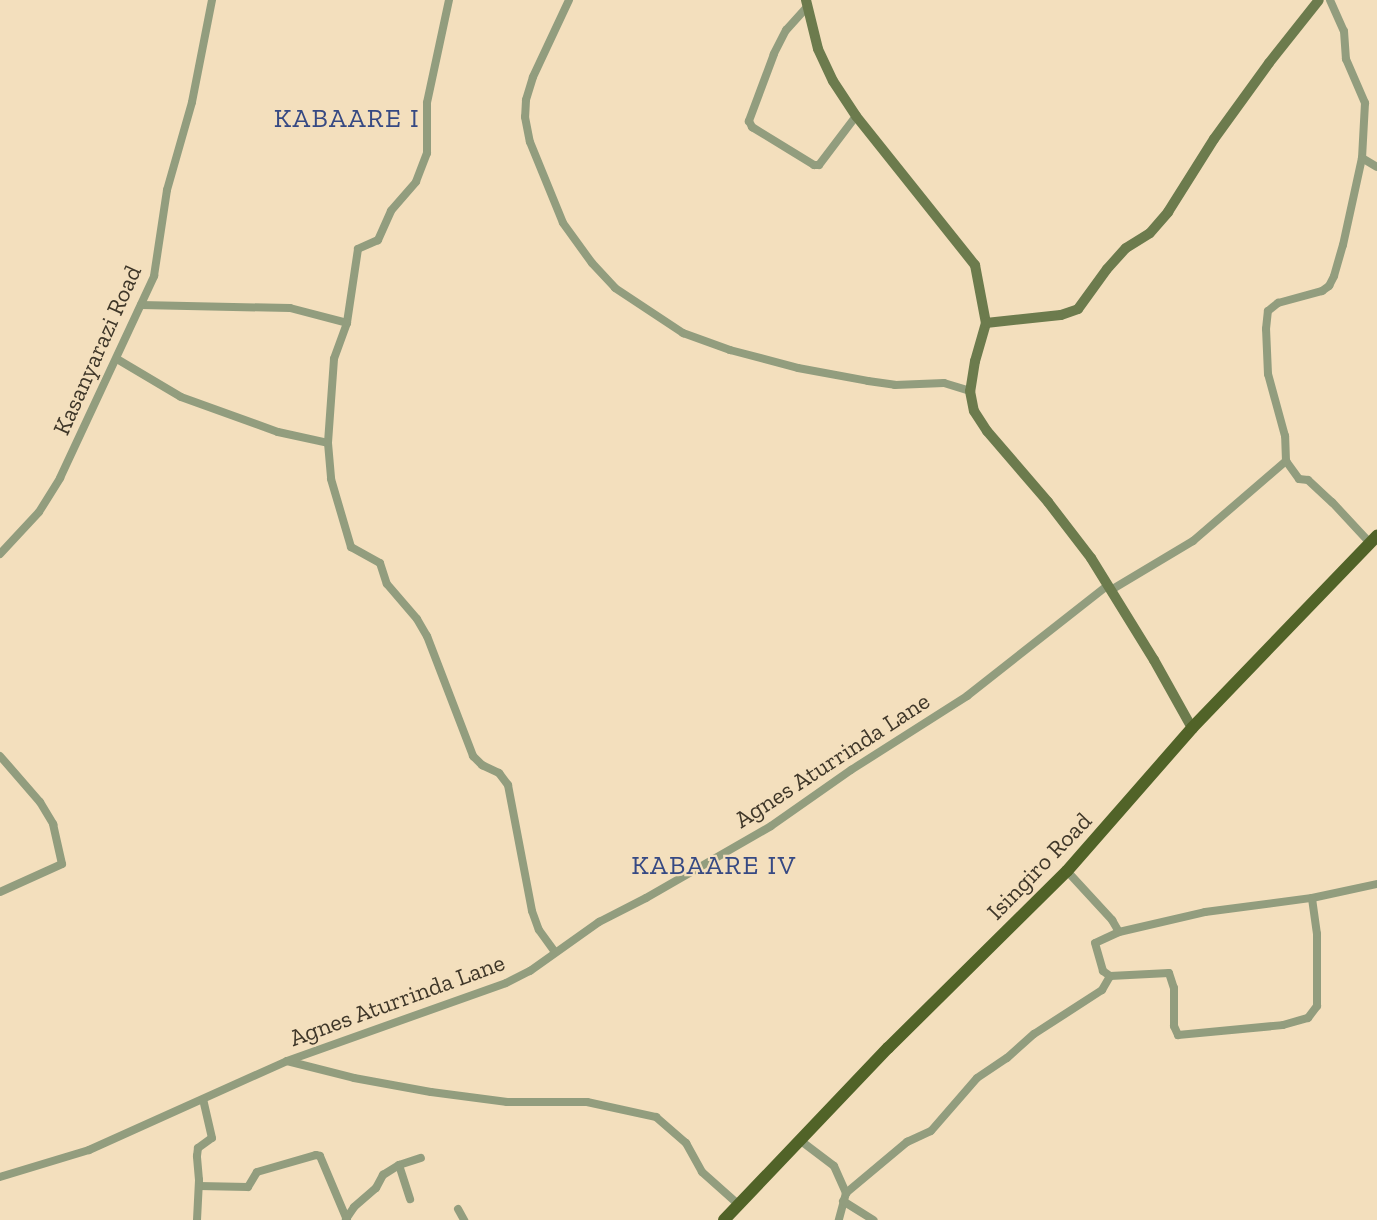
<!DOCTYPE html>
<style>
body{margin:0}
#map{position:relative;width:1377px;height:1220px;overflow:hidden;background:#f3dfbd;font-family:"Zilla Slab",serif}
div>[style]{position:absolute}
.street>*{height:8px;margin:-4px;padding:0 4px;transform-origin:4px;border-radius:4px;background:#929d7e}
.secondary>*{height:10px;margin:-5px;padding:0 5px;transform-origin:5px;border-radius:5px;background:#6c7b4d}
.primary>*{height:12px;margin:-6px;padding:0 6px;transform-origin:6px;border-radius:6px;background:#516328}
span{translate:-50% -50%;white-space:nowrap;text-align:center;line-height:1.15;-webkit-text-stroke:4.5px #f3dfbd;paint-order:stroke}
.street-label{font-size:24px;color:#3f3729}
.quarter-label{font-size:27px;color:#364983;letter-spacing:1.5px}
</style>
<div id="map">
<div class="street">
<i style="left:449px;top:0;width:105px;rotate:102.1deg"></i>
<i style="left:427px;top:103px;width:50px;rotate:90deg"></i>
<i style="left:427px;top:153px;width:31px;rotate:111deg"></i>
<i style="left:416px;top:182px;width:38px;rotate:131deg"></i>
<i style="left:391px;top:211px;width:32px;rotate:114deg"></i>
<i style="left:378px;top:240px;width:22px;rotate:156deg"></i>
<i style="left:358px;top:249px;width:75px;rotate:98.5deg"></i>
<i style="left:347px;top:323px;width:38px;rotate:110deg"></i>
<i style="left:334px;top:359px;width:84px;rotate:94.1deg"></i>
<i style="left:328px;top:443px;width:36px;rotate:85deg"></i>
<i style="left:331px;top:479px;width:71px;rotate:73.6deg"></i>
<i style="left:351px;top:547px;width:33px;rotate:29deg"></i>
<i style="left:380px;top:563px;width:22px;rotate:72deg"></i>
<i style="left:387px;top:584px;width:46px;rotate:49.4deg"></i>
<i style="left:417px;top:619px;width:20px;rotate:60deg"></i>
<i style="left:427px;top:636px;width:129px;rotate:69deg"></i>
<i style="left:473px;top:756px;width:13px;rotate:45deg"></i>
<i style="left:482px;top:765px;width:19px;rotate:25deg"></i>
<i style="left:499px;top:773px;width:15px;rotate:53deg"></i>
<i style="left:508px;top:785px;width:128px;rotate:79.2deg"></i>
<i style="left:532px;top:911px;width:20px;rotate:70deg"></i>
<i style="left:539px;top:930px;width:27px;rotate:54deg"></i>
<i style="left:569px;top:0;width:85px;rotate:115.1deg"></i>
<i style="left:533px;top:77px;width:24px;rotate:107deg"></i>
<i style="left:526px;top:100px;width:17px;rotate:93deg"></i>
<i style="left:525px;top:117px;width:25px;rotate:79deg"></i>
<i style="left:530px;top:142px;width:87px;rotate:67.8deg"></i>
<i style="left:563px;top:223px;width:49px;rotate:54.1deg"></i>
<i style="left:592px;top:263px;width:34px;rotate:47deg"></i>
<i style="left:615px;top:288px;width:82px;rotate:33.5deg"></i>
<i style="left:683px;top:333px;width:50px;rotate:19.9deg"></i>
<i style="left:730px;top:350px;width:70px;rotate:14.8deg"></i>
<i style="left:798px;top:368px;width:71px;rotate:10.5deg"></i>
<i style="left:868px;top:381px;width:27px;rotate:8deg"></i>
<i style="left:895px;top:385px;width:49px;rotate:-2.3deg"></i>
<i style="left:944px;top:383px;width:27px;rotate:17deg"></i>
<i style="left:1330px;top:0;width:34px;rotate:66deg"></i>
<i style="left:1344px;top:31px;width:28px;rotate:86deg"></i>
<i style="left:1346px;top:59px;width:48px;rotate:66.6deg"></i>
<i style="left:1365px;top:103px;width:55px;rotate:93.1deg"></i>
<i style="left:1362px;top:158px;width:17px;rotate:31deg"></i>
<i style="left:807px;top:7px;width:31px;rotate:132deg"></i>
<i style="left:786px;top:30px;width:27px;rotate:117deg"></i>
<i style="left:774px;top:54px;width:72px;rotate:110.5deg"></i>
<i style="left:749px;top:121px;width:7px;rotate:63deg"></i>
<i style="left:752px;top:127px;width:73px;rotate:31.5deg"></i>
<i style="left:814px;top:165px;width:5px"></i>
<i style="left:819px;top:165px;width:61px;rotate:-52.9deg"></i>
<i style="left:141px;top:305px;width:149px;rotate:1.2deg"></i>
<i style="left:290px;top:308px;width:59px;rotate:14.7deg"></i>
<i style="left:117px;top:359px;width:74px;rotate:30.7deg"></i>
<i style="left:181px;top:397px;width:103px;rotate:19.8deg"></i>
<i style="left:278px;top:432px;width:51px;rotate:12.4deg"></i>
<i style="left:1286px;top:461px;width:22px;rotate:54deg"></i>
<i style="left:1299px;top:479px;width:9px;rotate:6deg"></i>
<i style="left:1308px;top:480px;width:33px;rotate:43deg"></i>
<i style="left:1332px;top:502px;width:56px;rotate:47.2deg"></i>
<i style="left:0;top:554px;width:57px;rotate:-47.1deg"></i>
<i style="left:39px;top:512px;width:40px;rotate:-58deg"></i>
<i style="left:60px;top:478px;width:223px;rotate:-65deg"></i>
<i style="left:154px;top:276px;width:87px;rotate:-81.4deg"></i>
<i style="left:167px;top:190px;width:91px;rotate:-74.1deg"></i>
<i style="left:192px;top:102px;width:104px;rotate:-78.9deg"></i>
<i style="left:1111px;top:590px;width:96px;rotate:-30.9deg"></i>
<i style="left:1193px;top:541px;width:123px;rotate:-40.7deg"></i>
<i style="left:1286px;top:461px;width:25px;rotate:-92deg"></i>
<i style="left:1285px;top:436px;width:64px;rotate:-105.3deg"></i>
<i style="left:1268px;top:374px;width:45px;rotate:-92.5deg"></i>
<i style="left:1266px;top:329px;width:18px;rotate:-84deg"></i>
<i style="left:1268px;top:311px;width:13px;rotate:-39deg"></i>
<i style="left:1278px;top:303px;width:46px;rotate:-15.3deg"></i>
<i style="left:1322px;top:291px;width:9px;rotate:-36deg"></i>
<i style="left:1329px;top:286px;width:11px;rotate:-63deg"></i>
<i style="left:1334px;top:276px;width:32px;rotate:-74deg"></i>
<i style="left:1343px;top:245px;width:89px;rotate:-77.7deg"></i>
<i style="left:0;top:756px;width:61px;rotate:49deg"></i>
<i style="left:40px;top:802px;width:26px;rotate:59deg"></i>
<i style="left:53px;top:824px;width:41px;rotate:77.3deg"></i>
<i style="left:62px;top:864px;width:68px;rotate:155.7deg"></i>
<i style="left:1067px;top:871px;width:67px;rotate:47.4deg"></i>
<i style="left:1112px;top:920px;width:14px;rotate:60deg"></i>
<i style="left:1119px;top:932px;width:88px;rotate:-13.1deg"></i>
<i style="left:1205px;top:912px;width:108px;rotate:-7.5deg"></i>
<i style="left:1312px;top:898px;width:66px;rotate:-12.2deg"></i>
<i style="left:1119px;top:932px;width:26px;rotate:155deg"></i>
<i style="left:1095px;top:943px;width:29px;rotate:74deg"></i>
<i style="left:1103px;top:971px;width:9px;rotate:36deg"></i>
<i style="left:1110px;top:976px;width:59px;rotate:-2.9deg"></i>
<i style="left:1169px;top:973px;width:16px;rotate:72deg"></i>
<i style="left:1174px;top:988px;width:38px;rotate:90deg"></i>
<i style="left:1174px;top:1026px;width:10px;rotate:66deg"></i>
<i style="left:1178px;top:1035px;width:105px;rotate:-5.4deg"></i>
<i style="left:1283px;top:1025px;width:26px;rotate:-16deg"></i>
<i style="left:1308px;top:1018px;width:15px;rotate:-53deg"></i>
<i style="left:1317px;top:1006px;width:72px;rotate:-90deg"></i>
<i style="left:1317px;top:934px;width:36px;rotate:-98deg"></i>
<i style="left:287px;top:1061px;width:69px;rotate:14.2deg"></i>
<i style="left:354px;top:1078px;width:78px;rotate:10.3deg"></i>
<i style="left:431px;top:1092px;width:77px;rotate:7.5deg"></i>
<i style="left:507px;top:1102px;width:80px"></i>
<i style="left:587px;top:1102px;width:71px;rotate:12.3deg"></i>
<i style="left:656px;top:1117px;width:40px;rotate:41deg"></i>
<i style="left:686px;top:1143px;width:33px;rotate:61deg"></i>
<i style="left:702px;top:1172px;width:50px;rotate:41.7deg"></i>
<i style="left:801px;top:1141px;width:41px;rotate:37.1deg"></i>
<i style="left:834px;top:1166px;width:30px;rotate:66deg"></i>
<i style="left:846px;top:1193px;width:28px;rotate:105deg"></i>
<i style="left:399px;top:1165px;width:36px;rotate:72deg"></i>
<i style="left:0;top:1177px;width:93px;rotate:-16.9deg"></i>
<i style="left:89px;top:1150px;width:217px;rotate:-24.2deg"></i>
<i style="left:287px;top:1061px;width:232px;rotate:-19.6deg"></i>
<i style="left:506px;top:983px;width:27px;rotate:-27deg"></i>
<i style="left:530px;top:971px;width:85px;rotate:-35.4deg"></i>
<i style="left:599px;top:922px;width:53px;rotate:-27.1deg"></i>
<i style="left:646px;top:898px;width:144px;rotate:-29.9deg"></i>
<i style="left:771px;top:826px;width:98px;rotate:-35deg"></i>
<i style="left:851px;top:770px;width:138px;rotate:-32.5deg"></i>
<i style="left:967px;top:696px;width:179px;rotate:-38.2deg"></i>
<i style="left:199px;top:1186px;width:49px;rotate:1.2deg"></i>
<i style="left:248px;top:1187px;width:17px;rotate:-59deg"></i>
<i style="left:257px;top:1172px;width:61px;rotate:-16.1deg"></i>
<i style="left:316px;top:1155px;width:4px;rotate:14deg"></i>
<i style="left:320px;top:1156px;width:69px;rotate:67.1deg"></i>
<i style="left:846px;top:1193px;width:80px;rotate:-39.9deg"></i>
<i style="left:907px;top:1142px;width:26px;rotate:-25deg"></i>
<i style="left:931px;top:1131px;width:70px;rotate:-49deg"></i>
<i style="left:977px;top:1078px;width:36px;rotate:-34deg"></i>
<i style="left:1007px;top:1058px;width:36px;rotate:-42deg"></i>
<i style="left:1034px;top:1034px;width:81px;rotate:-32.9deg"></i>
<i style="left:1102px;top:990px;width:16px;rotate:-60deg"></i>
<i style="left:843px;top:1201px;width:36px;rotate:32deg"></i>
<i style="left:458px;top:1209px;width:13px;rotate:61deg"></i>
<i style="left:346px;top:1219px;width:14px;rotate:-56deg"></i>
<i style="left:354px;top:1207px;width:29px;rotate:-41deg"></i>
<i style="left:376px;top:1188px;width:15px;rotate:-62deg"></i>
<i style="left:383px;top:1175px;width:19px;rotate:-32deg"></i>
<i style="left:399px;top:1165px;width:23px;rotate:-18deg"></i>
<i style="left:197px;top:1220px;width:40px;rotate:-87.1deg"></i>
<i style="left:199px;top:1180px;width:24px;rotate:-95deg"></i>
<i style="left:197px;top:1156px;width:8px;rotate:-83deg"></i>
<i style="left:198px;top:1148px;width:17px;rotate:-36deg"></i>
<i style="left:212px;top:1138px;width:39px;rotate:-103deg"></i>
</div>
<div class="secondary">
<i style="left:806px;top:0;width:50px;rotate:76.2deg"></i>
<i style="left:818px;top:49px;width:35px;rotate:65deg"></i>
<i style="left:833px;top:81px;width:42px;rotate:56.7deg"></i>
<i style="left:856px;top:116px;width:191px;rotate:51.4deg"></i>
<i style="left:975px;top:265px;width:59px;rotate:79.3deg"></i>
<i style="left:986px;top:323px;width:40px;rotate:106deg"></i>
<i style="left:975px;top:361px;width:30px;rotate:99deg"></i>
<i style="left:970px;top:391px;width:20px;rotate:79deg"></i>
<i style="left:974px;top:411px;width:24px;rotate:57deg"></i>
<i style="left:987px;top:431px;width:94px;rotate:49.3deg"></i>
<i style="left:1048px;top:502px;width:71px;rotate:52.5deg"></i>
<i style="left:1091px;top:558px;width:120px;rotate:58.3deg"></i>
<i style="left:1154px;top:660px;width:78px;rotate:60.8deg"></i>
<i style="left:986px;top:323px;width:75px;rotate:-6.1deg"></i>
<i style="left:1061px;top:315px;width:18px;rotate:-19deg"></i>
<i style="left:1078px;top:309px;width:49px;rotate:-54.1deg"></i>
<i style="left:1107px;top:269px;width:28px;rotate:-48deg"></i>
<i style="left:1126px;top:248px;width:28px;rotate:-32deg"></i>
<i style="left:1150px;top:233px;width:28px;rotate:-49deg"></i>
<i style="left:1168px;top:212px;width:86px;rotate:-57.8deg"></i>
<i style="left:1214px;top:139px;width:94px;rotate:-54.1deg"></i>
<i style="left:1269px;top:63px;width:80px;rotate:-51.6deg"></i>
</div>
<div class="primary">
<i style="left:724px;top:1220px;width:238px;rotate:-46.4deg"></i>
<i style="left:888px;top:1048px;width:252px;rotate:-44.7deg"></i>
<i style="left:1067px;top:871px;width:190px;rotate:-48.8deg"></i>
<i style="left:1192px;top:728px;width:267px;rotate:-46.1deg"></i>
</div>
<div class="street-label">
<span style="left:97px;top:350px;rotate:-66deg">Kasanyarazi Road</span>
<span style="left:832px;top:760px;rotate:-33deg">Agnes Aturrinda Lane</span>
<span style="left:1039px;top:866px;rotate:-46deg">Isingiro Road</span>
<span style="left:397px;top:1000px;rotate:-20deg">Agnes Aturrinda Lane</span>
</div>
<div class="quarter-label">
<span style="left:347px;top:119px">KABAARE I</span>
<span style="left:714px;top:866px">KABAARE IV</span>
</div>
</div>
